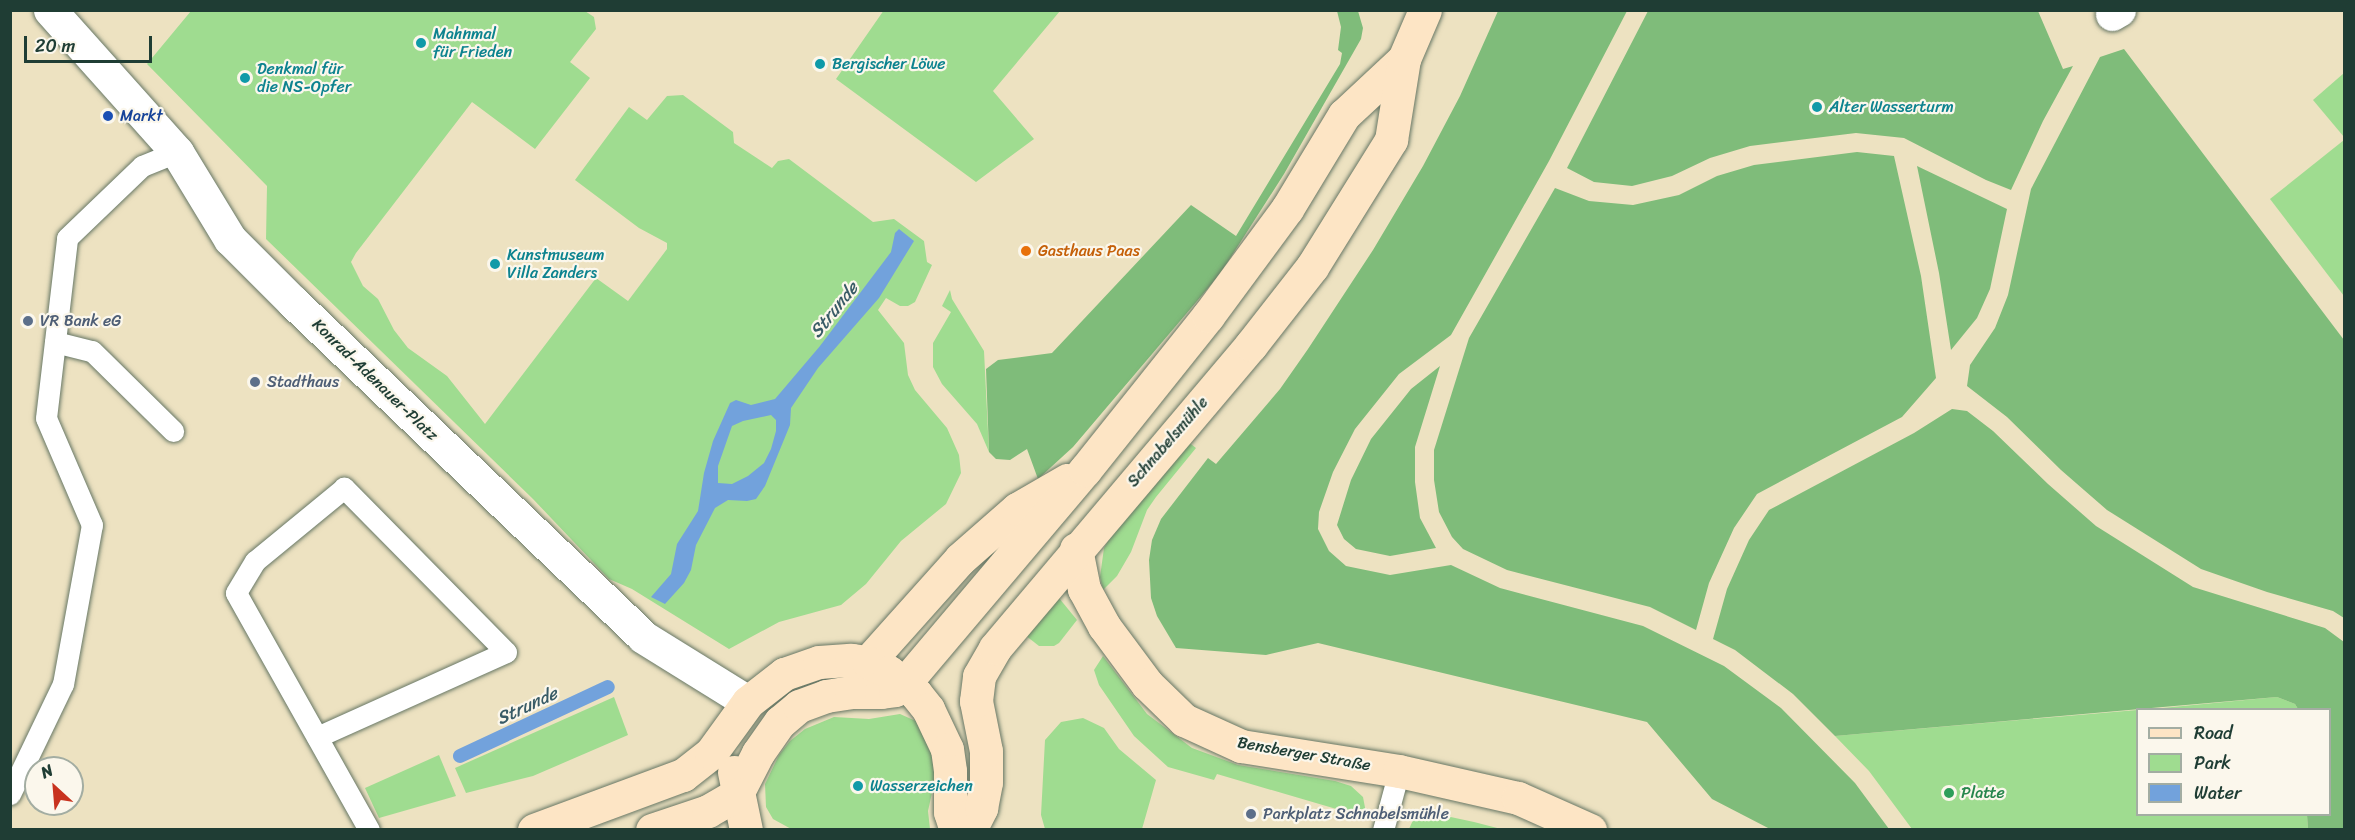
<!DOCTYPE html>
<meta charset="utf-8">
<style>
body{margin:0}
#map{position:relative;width:2355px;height:840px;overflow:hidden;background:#ede2c1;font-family:Sriracha,sans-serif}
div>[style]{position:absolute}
.green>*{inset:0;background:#9fdc90}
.forest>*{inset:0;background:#7fbc7a}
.water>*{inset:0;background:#72a2dc}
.stream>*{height:14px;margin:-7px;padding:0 7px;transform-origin:7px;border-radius:7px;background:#72a2dc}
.roads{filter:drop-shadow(0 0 2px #677765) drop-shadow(0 0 2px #677765)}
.lane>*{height:21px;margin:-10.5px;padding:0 10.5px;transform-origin:10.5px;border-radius:10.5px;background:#fff}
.street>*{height:33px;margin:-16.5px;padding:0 16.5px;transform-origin:16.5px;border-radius:16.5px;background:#fff}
.secondary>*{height:33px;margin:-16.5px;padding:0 16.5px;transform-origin:16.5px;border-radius:16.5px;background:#fde5c5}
.dots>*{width:16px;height:16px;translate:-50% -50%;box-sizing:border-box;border:3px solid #fbf7ec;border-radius:50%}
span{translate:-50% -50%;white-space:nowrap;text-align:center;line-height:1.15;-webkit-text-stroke:4.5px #fbf7ec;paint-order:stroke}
.culture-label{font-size:16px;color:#0d838f}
.left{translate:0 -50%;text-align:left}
.transit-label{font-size:16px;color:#164399}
.food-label{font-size:16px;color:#c56008}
.service-label{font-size:16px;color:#4e5e75}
.street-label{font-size:16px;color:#1f3d34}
.leisure-label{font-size:16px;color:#27864d}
.water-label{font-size:18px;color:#385b66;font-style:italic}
.frame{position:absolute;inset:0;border:12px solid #1f3d34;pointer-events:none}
.legend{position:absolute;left:2136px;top:708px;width:195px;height:108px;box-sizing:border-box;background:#fbf7ec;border:2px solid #a3ada2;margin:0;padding:8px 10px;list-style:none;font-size:18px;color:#1f3d34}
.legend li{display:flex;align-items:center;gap:12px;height:30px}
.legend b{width:30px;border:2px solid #a3ada2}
.north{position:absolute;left:24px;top:756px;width:60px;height:60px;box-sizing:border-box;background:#fbf7ec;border:2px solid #a3ada2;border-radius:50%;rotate:334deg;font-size:16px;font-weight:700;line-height:24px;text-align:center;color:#1f3d34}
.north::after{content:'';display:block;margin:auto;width:21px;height:27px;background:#c8321e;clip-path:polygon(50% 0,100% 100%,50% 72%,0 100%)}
.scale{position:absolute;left:24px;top:36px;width:128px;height:27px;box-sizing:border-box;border:3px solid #1f3d34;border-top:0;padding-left:8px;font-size:18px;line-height:21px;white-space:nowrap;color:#1f3d34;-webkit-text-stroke:4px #fbf7ec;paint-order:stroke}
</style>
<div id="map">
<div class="green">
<i style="clip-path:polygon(884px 10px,1060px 11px,993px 91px,1034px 139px,976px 182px,836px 79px)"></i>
<i style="clip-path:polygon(191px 11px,585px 11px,594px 17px,596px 29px,570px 62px,590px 78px,535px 149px,472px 102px,356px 253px,351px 262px,363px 286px,378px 299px,394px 330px,408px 348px,447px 376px,485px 424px,596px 278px,628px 301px,667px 249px,667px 243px,639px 228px,575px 180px,629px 107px,647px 120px,667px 96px,683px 95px,733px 132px,734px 143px,772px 168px,778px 161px,789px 159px,873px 222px,894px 219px,924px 241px,927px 262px,932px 265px,915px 302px,908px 306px,900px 306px,886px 298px,878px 310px,904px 343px,908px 375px,915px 390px,947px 428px,959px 455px,961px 473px,946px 504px,901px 541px,866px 584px,841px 605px,779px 622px,729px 649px,632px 589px,609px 579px,533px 499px,266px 239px,267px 186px,147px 64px)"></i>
<i style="clip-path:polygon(2344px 73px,2344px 137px,2313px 100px)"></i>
<i style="clip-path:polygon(2344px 140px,2344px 296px,2270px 199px)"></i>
<i style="clip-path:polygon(950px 290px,952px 299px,984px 351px,989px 452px,977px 424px,942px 384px,933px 367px,933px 343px,951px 312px,942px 306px)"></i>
<i style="clip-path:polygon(1187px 441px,1196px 448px,1156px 497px,1147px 510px,1131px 552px,1117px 576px,1103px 590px,1100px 577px,1104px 548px,1116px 527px)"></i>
<i style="clip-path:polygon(1059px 598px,1077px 620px,1059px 643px,1054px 646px,1039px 646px,1025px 635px)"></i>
<i style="clip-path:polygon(1103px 656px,1147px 714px,1192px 748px,1238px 765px,1335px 781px,1351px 786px,1363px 797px,1367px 818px,1217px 774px,1214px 780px,1168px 767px,1134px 736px,1099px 685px,1094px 670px)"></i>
<i style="clip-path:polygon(614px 697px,628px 735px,533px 776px,466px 793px,455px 768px)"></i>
<i style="clip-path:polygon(2277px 697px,2295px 704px,2298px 709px,2141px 710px)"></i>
<i style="clip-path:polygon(2137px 710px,2138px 814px,2307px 815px,2308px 829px,1912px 829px,1869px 771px,1835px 736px)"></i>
<i style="clip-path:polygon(900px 714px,918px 722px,930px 743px,935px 779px,928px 811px,930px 829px,793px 830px,773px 819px,766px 807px,765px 784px,779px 755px,790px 741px,805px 729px,834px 717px,869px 719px)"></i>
<i style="clip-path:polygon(1083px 718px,1104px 728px,1119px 749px,1156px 780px,1142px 829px,1045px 829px,1041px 815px,1045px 740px,1061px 722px)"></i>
<i style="clip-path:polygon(439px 755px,456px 796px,379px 818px,365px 788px)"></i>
<i style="clip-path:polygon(1432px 813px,1474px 822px,1501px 829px,1409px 829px,1414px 818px)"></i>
</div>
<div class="forest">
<i style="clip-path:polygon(1337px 11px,1358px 11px,1363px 28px,1361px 39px,1284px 174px,1220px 274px,1073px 447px,1038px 479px,1027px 449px,1010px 460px,996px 459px,989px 452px,986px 369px,998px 360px,1052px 353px,1191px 205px,1236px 236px,1340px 64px,1342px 53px,1338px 50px,1341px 27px)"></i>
<i style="clip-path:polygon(1498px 11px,1627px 11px,1549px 161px,1451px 335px,1399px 374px,1355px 429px,1333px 472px,1319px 512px,1318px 529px,1329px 551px,1346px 566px,1390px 575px,1451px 565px,1500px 588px,1643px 626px,1724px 666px,1781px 708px,1855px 783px,1889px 829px,1770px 829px,1712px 799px,1647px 722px,1318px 643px,1266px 655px,1176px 648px,1157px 616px,1151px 598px,1149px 560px,1152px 540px,1161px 519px,1208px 458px,1216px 464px,1280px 389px,1308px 349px,1373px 250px,1423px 166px,1460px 96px)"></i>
<i style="clip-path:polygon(1648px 11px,2038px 11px,2063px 69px,2073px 66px,2043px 121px,2011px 190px,1986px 180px,1904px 138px,1856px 133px,1750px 146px,1710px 158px,1672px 176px,1632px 186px,1594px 182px,1567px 168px)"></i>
<i style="clip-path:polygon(2124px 49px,2344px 340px,2344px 618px,2333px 611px,2267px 592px,2201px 569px,2107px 510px,2061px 470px,2007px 417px,1967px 386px,1970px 365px,1995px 328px,2008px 295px,2031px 189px,2100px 57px)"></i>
<i style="clip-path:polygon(1857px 152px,1894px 156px,1921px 276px,1936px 378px,1902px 417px,1757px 494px,1734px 528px,1709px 583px,1696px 630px,1650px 607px,1507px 570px,1463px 549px,1452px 537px,1439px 512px,1434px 480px,1434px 450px,1469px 338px,1555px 188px,1589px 201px,1633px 205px,1679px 195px,1717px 176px,1754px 165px)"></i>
<i style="clip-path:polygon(1917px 166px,2007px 209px,1990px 289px,1977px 318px,1951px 350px,1939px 273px)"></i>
<i style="clip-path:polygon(1440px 366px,1415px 447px,1415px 482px,1420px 518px,1436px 548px,1390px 556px,1356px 549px,1344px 539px,1337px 525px,1351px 480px,1371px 439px,1411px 389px)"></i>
<i style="clip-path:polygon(1952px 409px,1967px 411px,1993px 431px,2048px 484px,2096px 526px,2193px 587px,2325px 628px,2344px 642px,2344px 829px,2308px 829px,2307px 815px,2330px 814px,2330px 710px,2298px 709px,2295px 704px,2277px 697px,1835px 736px,1793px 694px,1735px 650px,1713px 639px,1727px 589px,1749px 540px,1769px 510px,1914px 433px)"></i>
</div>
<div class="water">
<i style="clip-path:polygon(evenodd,899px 229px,914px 241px,879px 298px,818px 368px,791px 408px,790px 425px,765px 486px,756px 499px,747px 501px,728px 500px,715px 508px,696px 545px,691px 570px,684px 583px,665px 604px,651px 597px,671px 574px,677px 544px,698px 511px,704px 473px,713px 441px,730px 403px,736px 400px,751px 405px,775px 399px,820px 346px,891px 252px,895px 233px,899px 229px,771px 415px,776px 420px,776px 431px,771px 449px,764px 463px,748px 476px,732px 484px,718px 483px,718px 466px,732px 426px,743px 421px,771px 415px)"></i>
</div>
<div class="stream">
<i style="left:460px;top:756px;width:163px;rotate:-25deg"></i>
</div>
<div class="roads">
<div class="lane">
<i style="left:55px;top:342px;width:38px;rotate:14deg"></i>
<i style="left:92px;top:351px;width:114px;rotate:44.6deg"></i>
<i style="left:317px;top:737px;width:207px;rotate:-24.2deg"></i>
<i style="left:506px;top:652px;width:231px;rotate:-134.6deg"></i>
<i style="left:344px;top:488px;width:115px;rotate:140.6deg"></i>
<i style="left:255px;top:561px;width:37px;rotate:121deg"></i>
<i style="left:236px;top:593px;width:272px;rotate:60.7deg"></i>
<i style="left:10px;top:794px;width:122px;rotate:-64.3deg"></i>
<i style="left:63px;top:684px;width:162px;rotate:-79.7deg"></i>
<i style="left:92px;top:525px;width:116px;rotate:-113.3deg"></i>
<i style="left:46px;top:418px;width:181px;rotate:-83.3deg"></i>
<i style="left:67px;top:238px;width:104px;rotate:-43.8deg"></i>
<i style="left:142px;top:166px;width:38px;rotate:-22deg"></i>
<i style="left:1383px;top:830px;width:61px;rotate:-74.8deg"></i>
</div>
<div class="street">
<i style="left:50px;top:10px;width:191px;rotate:48.2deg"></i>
<i style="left:177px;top:152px;width:102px;rotate:58.7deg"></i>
<i style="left:230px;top:239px;width:89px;rotate:45deg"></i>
<i style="left:293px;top:302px;width:484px;rotate:43.7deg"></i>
<i style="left:643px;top:637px;width:123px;rotate:31.8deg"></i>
<i style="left:2112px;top:14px;width:8px;rotate:-30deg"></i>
</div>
<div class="secondary">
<i style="left:1076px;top:549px;width:41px;rotate:78.7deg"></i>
<i style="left:1084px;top:589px;width:42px;rotate:61.6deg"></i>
<i style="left:1104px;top:626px;width:72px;rotate:53.4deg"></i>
<i style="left:1147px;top:684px;width:52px;rotate:44.2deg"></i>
<i style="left:1184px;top:720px;width:63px;rotate:24.5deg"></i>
<i style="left:1241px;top:746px;width:160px;rotate:9deg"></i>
<i style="left:1399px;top:771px;width:122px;rotate:12.8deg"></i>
<i style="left:1518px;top:798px;width:79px;rotate:24deg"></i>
<i style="left:868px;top:662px;width:138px;rotate:-48.2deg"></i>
<i style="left:960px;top:559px;width:76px;rotate:-41.3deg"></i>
<i style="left:1017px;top:509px;width:58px;rotate:-30.1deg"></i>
<i style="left:734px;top:772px;width:59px;rotate:78.3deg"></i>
<i style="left:737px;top:794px;width:46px;rotate:-62.9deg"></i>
<i style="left:758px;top:753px;width:38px;rotate:-55deg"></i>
<i style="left:780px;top:722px;width:25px;rotate:-40deg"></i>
<i style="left:799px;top:706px;width:29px;rotate:-20deg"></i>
<i style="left:826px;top:696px;width:25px;rotate:-9deg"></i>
<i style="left:851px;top:692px;width:30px"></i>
<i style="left:881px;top:692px;width:14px;rotate:-8deg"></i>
<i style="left:895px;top:690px;width:11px;rotate:-34deg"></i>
<i style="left:904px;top:684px;width:280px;rotate:-49.8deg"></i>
<i style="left:1085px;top:470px;width:197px;rotate:-51.4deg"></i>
<i style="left:1208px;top:316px;width:133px;rotate:-53.6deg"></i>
<i style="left:1287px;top:209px;width:110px;rotate:-58.8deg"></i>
<i style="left:1344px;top:115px;width:82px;rotate:-43deg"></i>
<i style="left:534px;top:830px;width:159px;rotate:-20.3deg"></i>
<i style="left:683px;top:775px;width:36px;rotate:-38deg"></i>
<i style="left:711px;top:753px;width:63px;rotate:-54deg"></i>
<i style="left:748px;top:702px;width:46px;rotate:-37.9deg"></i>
<i style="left:784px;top:674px;width:37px;rotate:-19deg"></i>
<i style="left:819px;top:662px;width:32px;rotate:-4deg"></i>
<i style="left:851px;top:660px;width:17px;rotate:7deg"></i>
<i style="left:868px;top:662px;width:23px;rotate:25deg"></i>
<i style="left:889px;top:672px;width:35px;rotate:39deg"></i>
<i style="left:916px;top:694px;width:19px;rotate:51deg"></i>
<i style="left:928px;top:709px;width:44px;rotate:64.6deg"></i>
<i style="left:947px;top:749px;width:22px;rotate:82deg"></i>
<i style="left:950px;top:771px;width:41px;rotate:90deg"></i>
<i style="left:950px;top:812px;width:19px;rotate:72deg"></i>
<i style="left:652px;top:830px;width:59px;rotate:-18.7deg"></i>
<i style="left:708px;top:811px;width:34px;rotate:-30deg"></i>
<i style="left:970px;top:830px;width:25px;rotate:-63deg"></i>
<i style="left:981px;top:808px;width:26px;rotate:-79deg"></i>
<i style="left:986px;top:782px;width:31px;rotate:-90deg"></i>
<i style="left:986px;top:751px;width:51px;rotate:-101.3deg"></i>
<i style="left:976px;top:701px;width:25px;rotate:-83deg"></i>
<i style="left:979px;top:676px;width:32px;rotate:-60deg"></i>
<i style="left:995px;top:648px;width:397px;rotate:-49.8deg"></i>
<i style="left:1251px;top:345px;width:99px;rotate:-52deg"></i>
<i style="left:1312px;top:267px;width:150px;rotate:-58.1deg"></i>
<i style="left:1391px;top:140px;width:82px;rotate:-80.9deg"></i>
<i style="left:1404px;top:59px;width:53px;rotate:-66.8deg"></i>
</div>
</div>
<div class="dots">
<i style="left:421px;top:43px;background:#0f9aa8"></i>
<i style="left:820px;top:64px;background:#0f9aa8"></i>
<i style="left:245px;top:78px;background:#0f9aa8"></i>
<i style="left:1817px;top:107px;background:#0f9aa8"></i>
<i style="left:108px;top:116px;background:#1a4fb4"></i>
<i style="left:1026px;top:251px;background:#e8710a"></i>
<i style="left:495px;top:264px;background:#0f9aa8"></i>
<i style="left:28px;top:321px;background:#5c6f8a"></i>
<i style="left:255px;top:382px;background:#5c6f8a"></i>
<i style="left:858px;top:786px;background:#0f9aa8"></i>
<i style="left:1949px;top:793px;background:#2e9e5b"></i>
<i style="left:1251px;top:814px;background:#5c6f8a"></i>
</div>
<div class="culture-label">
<span class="left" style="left:433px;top:43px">Mahnmal<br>für Frieden</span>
<span class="left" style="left:832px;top:64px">Bergischer Löwe</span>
<span class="left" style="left:257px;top:78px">Denkmal für<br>die NS-Opfer</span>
<span class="left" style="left:1829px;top:107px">Alter Wasserturm</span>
<span class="left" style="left:507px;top:264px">Kunstmuseum<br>Villa Zanders</span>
<span class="left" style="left:870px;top:786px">Wasserzeichen</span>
</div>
<div class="transit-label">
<span class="left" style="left:120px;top:116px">Markt</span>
</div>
<div class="food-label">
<span class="left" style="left:1038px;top:251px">Gasthaus Paas</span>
</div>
<div class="service-label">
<span class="left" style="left:40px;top:321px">VR Bank eG</span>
<span class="left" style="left:267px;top:382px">Stadthaus</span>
<span class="left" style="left:1263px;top:814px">Parkplatz Schnabelsmühle</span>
</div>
<div class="street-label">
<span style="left:375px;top:380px;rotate:44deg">Konrad-Adenauer-Platz</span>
<span style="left:1168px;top:442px;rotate:-49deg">Schnabelsmühle</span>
<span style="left:1304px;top:754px;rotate:10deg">Bensberger Straße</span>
</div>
<div class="leisure-label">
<span class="left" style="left:1961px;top:793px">Platte</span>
</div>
<div class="water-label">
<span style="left:834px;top:310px;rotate:-51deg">Strunde</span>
<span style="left:527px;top:706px;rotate:-25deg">Strunde</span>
</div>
<div class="frame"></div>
<ul class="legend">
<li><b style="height:8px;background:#fde5c5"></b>Road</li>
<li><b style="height:16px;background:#9fdc90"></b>Park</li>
<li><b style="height:16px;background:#72a2dc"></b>Water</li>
</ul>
<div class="north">N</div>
<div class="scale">20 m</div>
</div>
